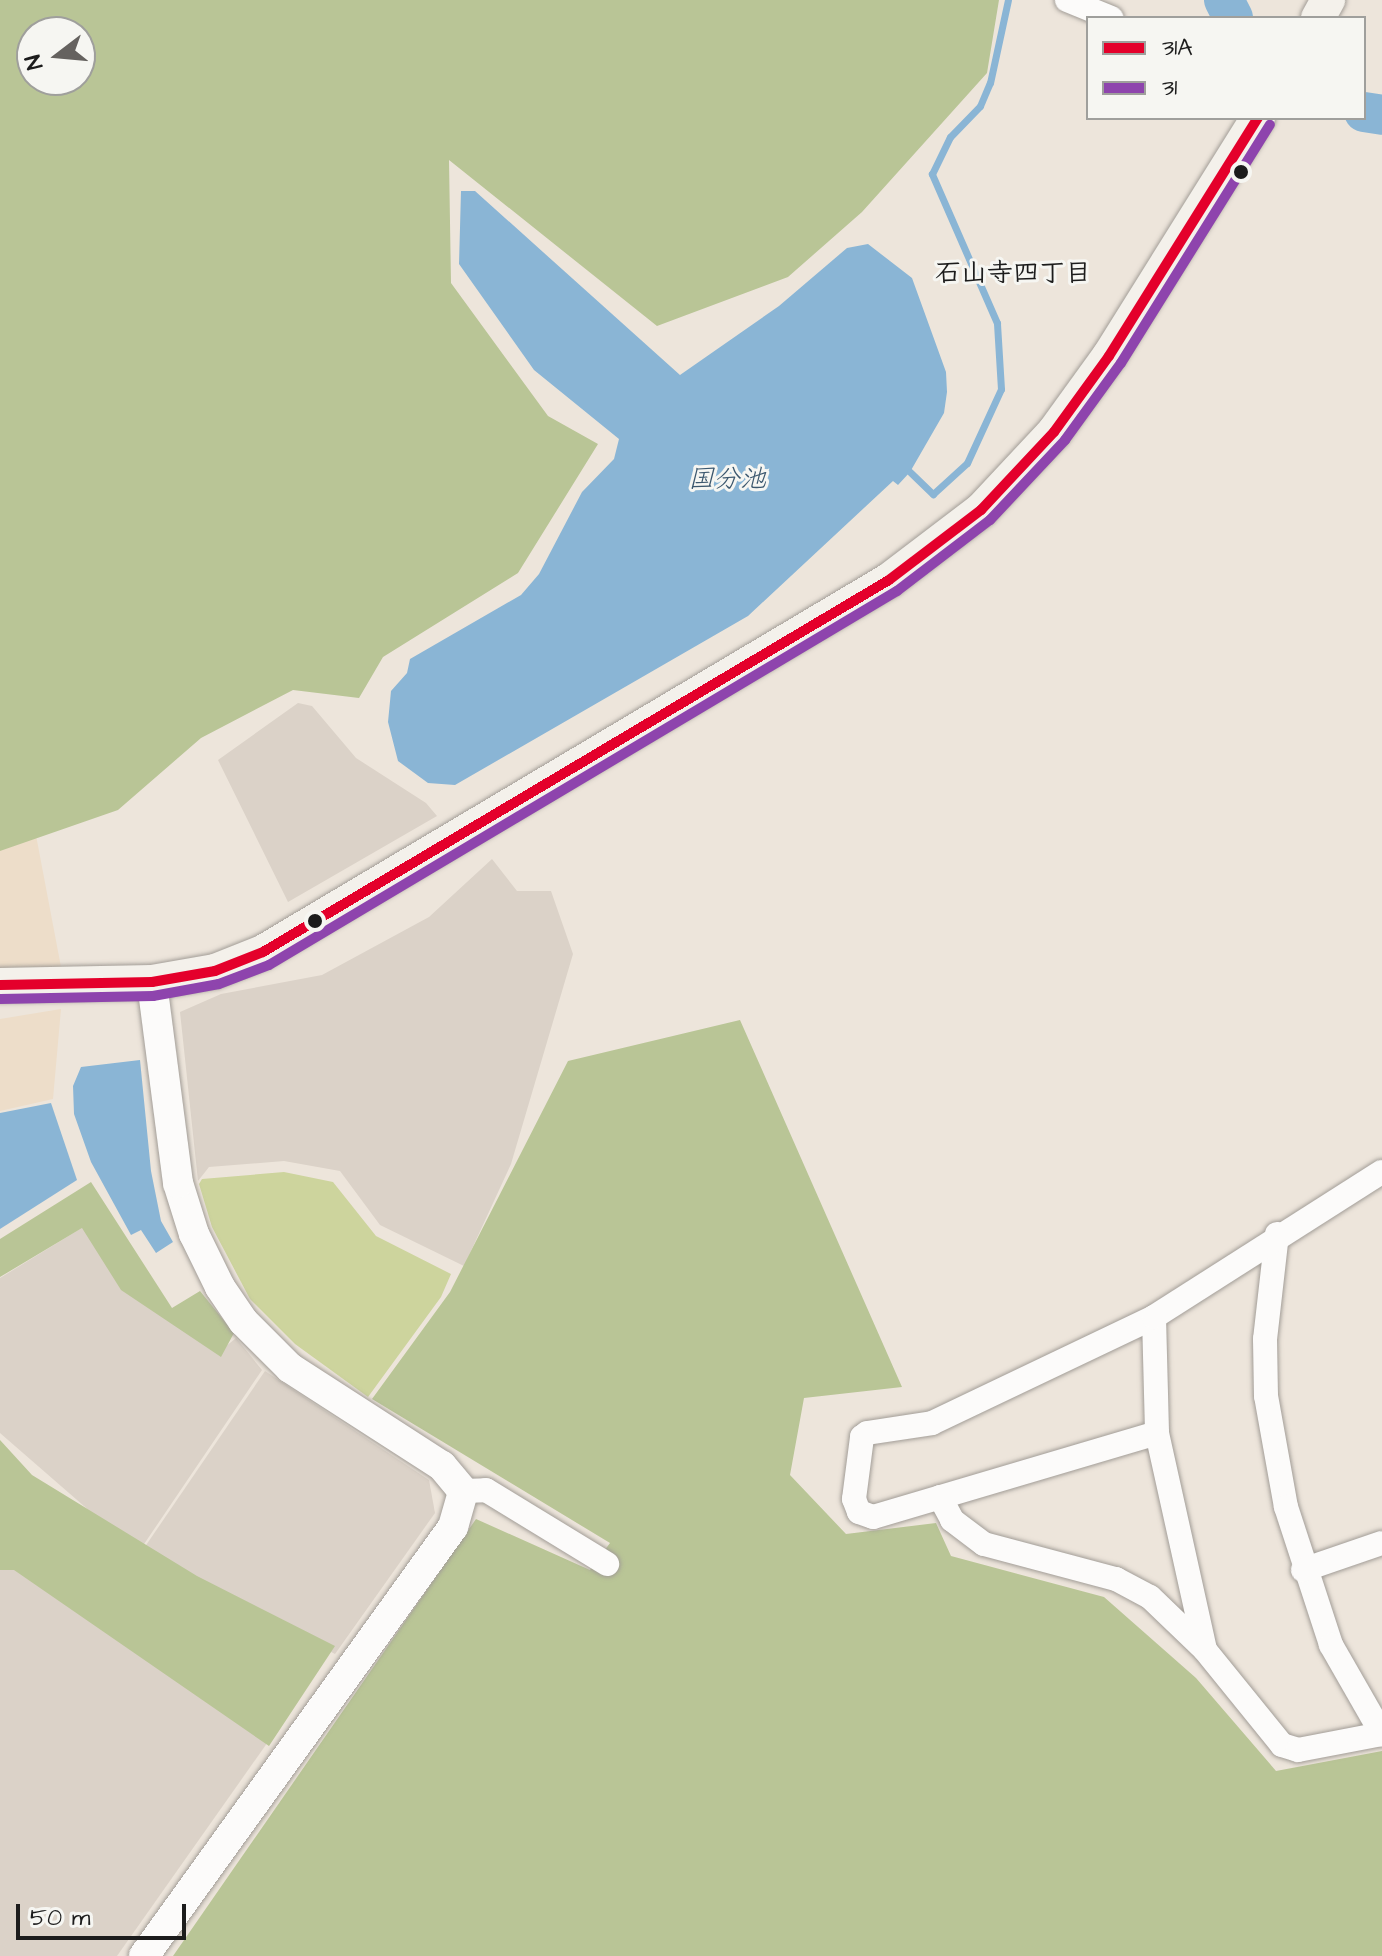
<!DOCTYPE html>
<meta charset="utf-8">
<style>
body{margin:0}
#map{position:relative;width:1382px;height:1956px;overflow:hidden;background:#ede5db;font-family:"Architects Daughter","Klee One",sans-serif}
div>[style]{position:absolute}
.built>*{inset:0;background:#edddc9}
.industrial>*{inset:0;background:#dbd2c8}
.green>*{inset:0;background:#cdd49d}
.forest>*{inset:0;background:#b9c596}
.water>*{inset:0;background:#8ab5d5}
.stream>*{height:7px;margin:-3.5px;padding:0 3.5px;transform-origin:3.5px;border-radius:3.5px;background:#8ab5d5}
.river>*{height:40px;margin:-20px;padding:0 20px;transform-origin:20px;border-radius:20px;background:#8ab5d5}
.roads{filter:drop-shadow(0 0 2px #a29d97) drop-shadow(0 0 2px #a29d97)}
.minor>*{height:24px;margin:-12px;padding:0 12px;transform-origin:12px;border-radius:12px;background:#fcfbfa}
.tertiary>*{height:30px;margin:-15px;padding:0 15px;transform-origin:15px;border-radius:15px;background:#fcfbfa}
.secondary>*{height:34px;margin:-17px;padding:0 17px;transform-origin:17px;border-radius:17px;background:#f4f1eb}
.bus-1>*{height:10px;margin:-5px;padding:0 5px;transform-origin:5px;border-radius:5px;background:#e4002b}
.bus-2>*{height:10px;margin:-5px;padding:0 5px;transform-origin:5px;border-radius:5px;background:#8e44ad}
.dots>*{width:22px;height:22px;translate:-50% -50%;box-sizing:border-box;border:4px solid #f6f6f2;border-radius:50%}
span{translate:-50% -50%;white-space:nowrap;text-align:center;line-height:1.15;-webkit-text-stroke:6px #f6f6f2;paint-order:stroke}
.neighbourhood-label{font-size:26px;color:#1c1c1c;font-weight:700}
.water-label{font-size:26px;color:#3b576e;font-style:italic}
.legend{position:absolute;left:1086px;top:16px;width:280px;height:104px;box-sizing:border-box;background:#f6f6f2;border:2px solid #9f9f9c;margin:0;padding:10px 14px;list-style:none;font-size:24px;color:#1c1c1c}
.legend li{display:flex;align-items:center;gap:16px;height:40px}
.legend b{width:40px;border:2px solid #9f9f9c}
.north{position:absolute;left:16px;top:16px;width:80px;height:80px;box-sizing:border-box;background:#f6f6f2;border:2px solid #9f9f9c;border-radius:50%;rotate:254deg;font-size:22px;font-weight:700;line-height:32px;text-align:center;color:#1c1c1c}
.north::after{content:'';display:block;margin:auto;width:28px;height:36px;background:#65625f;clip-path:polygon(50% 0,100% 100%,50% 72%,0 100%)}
.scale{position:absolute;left:16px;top:1904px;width:170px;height:36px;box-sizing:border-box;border:4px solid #1c1c1c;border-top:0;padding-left:10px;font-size:24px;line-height:28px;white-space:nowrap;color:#1c1c1c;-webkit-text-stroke:6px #f6f6f2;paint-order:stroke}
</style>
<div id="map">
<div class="built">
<i style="clip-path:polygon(35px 830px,61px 967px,0 968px,0 841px)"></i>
<i style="clip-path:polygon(61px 1009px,53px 1099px,0 1111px,0 1019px)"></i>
</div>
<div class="industrial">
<i style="clip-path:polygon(298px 703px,312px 706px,356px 758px,426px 803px,437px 816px,288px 902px,218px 760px)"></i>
<i style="clip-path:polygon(492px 859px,517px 891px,551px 891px,573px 954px,511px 1164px,464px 1266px,380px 1225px,340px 1171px,284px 1161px,209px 1167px,198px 1181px,180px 1012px,221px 994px,322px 975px,429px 917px)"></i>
<i style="clip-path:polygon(85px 1226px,123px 1288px,219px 1352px,236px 1338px,262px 1370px,138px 1553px,0 1433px,0 1278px)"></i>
<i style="clip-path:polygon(265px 1371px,429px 1480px,435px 1513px,335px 1654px,140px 1554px)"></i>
<i style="clip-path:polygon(0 1565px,17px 1565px,270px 1739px,117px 1956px,0 1956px)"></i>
</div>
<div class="green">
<i style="clip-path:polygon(284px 1172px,333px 1182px,376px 1236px,451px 1274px,441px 1297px,368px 1397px,295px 1344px,250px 1299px,212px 1227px,199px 1184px,202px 1179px)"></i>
</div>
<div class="forest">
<i style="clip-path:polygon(evenodd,0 0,999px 0,987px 73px,862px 212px,788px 277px,657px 326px,449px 160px,451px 283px,548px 416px,598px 444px,518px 573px,383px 657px,359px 698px,293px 690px,201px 738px,118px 810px,0 851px,0 0,80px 32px,80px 80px,32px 80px,32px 32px,80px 32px)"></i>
<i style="clip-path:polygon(740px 1020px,902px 1387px,804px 1398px,790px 1475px,846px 1534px,936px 1523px,951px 1556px,1104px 1597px,1196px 1678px,1276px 1771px,1382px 1751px,1382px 1956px,173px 1956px,476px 1519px,590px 1570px,610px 1543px,372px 1399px,450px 1292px,568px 1061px)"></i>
<i style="clip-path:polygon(91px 1182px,172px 1308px,200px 1291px,234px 1333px,221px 1357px,121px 1290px,82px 1228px,0 1277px,0 1239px)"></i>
<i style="clip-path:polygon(0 1440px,32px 1475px,197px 1576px,335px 1646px,269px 1746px,14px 1570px,0 1570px)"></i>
</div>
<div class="water">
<i style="clip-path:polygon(461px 191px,475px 191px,680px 375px,779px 306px,847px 248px,868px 244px,912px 278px,946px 372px,947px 392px,944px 413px,910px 472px,898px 485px,893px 481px,748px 616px,455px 785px,428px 783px,398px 761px,388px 722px,391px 691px,407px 673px,410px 659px,521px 595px,539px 574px,582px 492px,614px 459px,619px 439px,534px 370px,459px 264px)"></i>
<i style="clip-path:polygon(140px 1060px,151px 1171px,161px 1221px,173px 1242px,156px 1253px,141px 1230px,131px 1235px,91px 1162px,74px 1114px,73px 1086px,81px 1067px)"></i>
<i style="clip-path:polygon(51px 1103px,77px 1180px,0 1229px,0 1113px)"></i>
</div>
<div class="stream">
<i style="left:910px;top:472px;width:32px;rotate:44deg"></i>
<i style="left:933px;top:494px;width:46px;rotate:-42.4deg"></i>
<i style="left:967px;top:463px;width:81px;rotate:-65.3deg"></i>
<i style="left:1001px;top:389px;width:66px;rotate:-93.5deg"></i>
<i style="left:997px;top:323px;width:163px;rotate:-113.6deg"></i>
<i style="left:932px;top:174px;width:41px;rotate:-64.1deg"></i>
<i style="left:950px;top:137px;width:43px;rotate:-45.9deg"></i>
<i style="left:980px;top:106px;width:25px;rotate:-67deg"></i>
<i style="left:990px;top:83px;width:85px;rotate:-77.8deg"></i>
</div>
<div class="river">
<i style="left:1224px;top:0;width:20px;rotate:63deg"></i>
<i style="left:1364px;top:112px;width:18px;rotate:9deg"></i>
</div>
<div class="roads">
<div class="minor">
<i style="left:1067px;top:0;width:48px;rotate:22.2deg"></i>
<i style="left:1277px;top:1234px;width:106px;rotate:96.5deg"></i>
<i style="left:1265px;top:1339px;width:57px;rotate:89deg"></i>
<i style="left:1266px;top:1396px;width:113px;rotate:79.8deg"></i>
<i style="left:1286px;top:1507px;width:145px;rotate:71.9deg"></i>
<i style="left:1331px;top:1645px;width:103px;rotate:60.2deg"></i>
<i style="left:1154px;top:1317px;width:116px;rotate:88.5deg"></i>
<i style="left:1157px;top:1433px;width:222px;rotate:77.5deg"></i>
<i style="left:1157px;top:1433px;width:296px;rotate:163.5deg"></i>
<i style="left:873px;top:1517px;width:15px;rotate:-160deg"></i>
<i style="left:859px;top:1512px;width:14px;rotate:-111deg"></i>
<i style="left:854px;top:1499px;width:63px;rotate:-82.6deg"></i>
<i style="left:862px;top:1437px;width:6px;rotate:-39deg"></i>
<i style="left:867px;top:1433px;width:66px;rotate:-8.7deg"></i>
<i style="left:932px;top:1423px;width:246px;rotate:-25.5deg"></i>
<i style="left:1154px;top:1317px;width:270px;rotate:-32.5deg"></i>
<i style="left:463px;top:1491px;width:23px;rotate:-2deg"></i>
<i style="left:486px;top:1490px;width:142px;rotate:31.4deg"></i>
<i style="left:940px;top:1497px;width:26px;rotate:62deg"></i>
<i style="left:952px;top:1520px;width:40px;rotate:37deg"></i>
<i style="left:984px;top:1544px;width:137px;rotate:14.9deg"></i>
<i style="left:1116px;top:1579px;width:38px;rotate:28deg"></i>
<i style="left:1150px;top:1597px;width:76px;rotate:43.9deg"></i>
<i style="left:1205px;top:1650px;width:122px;rotate:51deg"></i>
<i style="left:1282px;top:1745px;width:17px;rotate:17deg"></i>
<i style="left:1298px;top:1750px;width:86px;rotate:-10.8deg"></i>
<i style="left:1303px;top:1570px;width:83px;rotate:-18.9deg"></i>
</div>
<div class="tertiary">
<i style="left:144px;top:1956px;width:529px;rotate:-54.24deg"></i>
<i style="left:453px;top:1527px;width:37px;rotate:-74deg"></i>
<i style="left:463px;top:1491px;width:33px;rotate:-130deg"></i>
<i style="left:442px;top:1466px;width:181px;rotate:-147.2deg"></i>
<i style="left:290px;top:1368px;width:66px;rotate:-135deg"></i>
<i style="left:243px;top:1321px;width:41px;rotate:-124.1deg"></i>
<i style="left:220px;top:1287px;width:59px;rotate:-116.1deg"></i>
<i style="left:194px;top:1234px;width:53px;rotate:-107.4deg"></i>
<i style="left:178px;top:1183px;width:203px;rotate:-97.4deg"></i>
</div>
<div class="secondary">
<i style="left:1318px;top:18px;width:21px;rotate:-61deg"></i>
<i style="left:0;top:985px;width:152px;rotate:-1.1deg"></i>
<i style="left:152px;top:982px;width:64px;rotate:-9.9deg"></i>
<i style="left:215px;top:971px;width:52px;rotate:-21.6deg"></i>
<i style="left:263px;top:952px;width:728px;rotate:-30.72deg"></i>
<i style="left:889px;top:580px;width:116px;rotate:-37.3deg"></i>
<i style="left:981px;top:510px;width:107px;rotate:-46.9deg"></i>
<i style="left:1054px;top:432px;width:94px;rotate:-54.1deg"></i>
<i style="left:1109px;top:356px;width:281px;rotate:-58deg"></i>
</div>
</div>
<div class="bus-1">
<i style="left:0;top:985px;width:152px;rotate:-1.1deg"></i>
<i style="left:152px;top:982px;width:64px;rotate:-9.9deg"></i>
<i style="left:215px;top:971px;width:52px;rotate:-21.6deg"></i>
<i style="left:263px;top:952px;width:728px;rotate:-30.72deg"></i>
<i style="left:889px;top:580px;width:116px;rotate:-37.3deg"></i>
<i style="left:981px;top:510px;width:107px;rotate:-46.9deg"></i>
<i style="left:1054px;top:432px;width:94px;rotate:-54.1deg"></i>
<i style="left:1109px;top:356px;width:281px;rotate:-58deg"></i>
</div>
<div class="bus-2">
<i style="left:0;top:999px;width:153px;rotate:-1.1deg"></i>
<i style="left:153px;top:996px;width:67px;rotate:-10.3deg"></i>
<i style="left:219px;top:984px;width:53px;rotate:-20.8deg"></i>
<i style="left:269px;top:965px;width:731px;rotate:-30.78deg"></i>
<i style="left:897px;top:591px;width:117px;rotate:-37.4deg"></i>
<i style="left:990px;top:520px;width:110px;rotate:-46.8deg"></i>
<i style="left:1065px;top:440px;width:95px;rotate:-54deg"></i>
<i style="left:1121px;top:363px;width:281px;rotate:-58deg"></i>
</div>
<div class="dots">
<i style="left:1241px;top:172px;background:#1c1c1c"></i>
<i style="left:315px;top:921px;background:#1c1c1c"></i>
</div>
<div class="neighbourhood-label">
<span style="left:1013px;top:274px">石山寺四丁目</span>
</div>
<div class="water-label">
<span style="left:727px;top:480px">国分池</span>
</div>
<ul class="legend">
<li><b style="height:10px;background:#e4002b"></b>31A</li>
<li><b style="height:10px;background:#8e44ad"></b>31</li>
</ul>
<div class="north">N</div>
<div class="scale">50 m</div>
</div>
